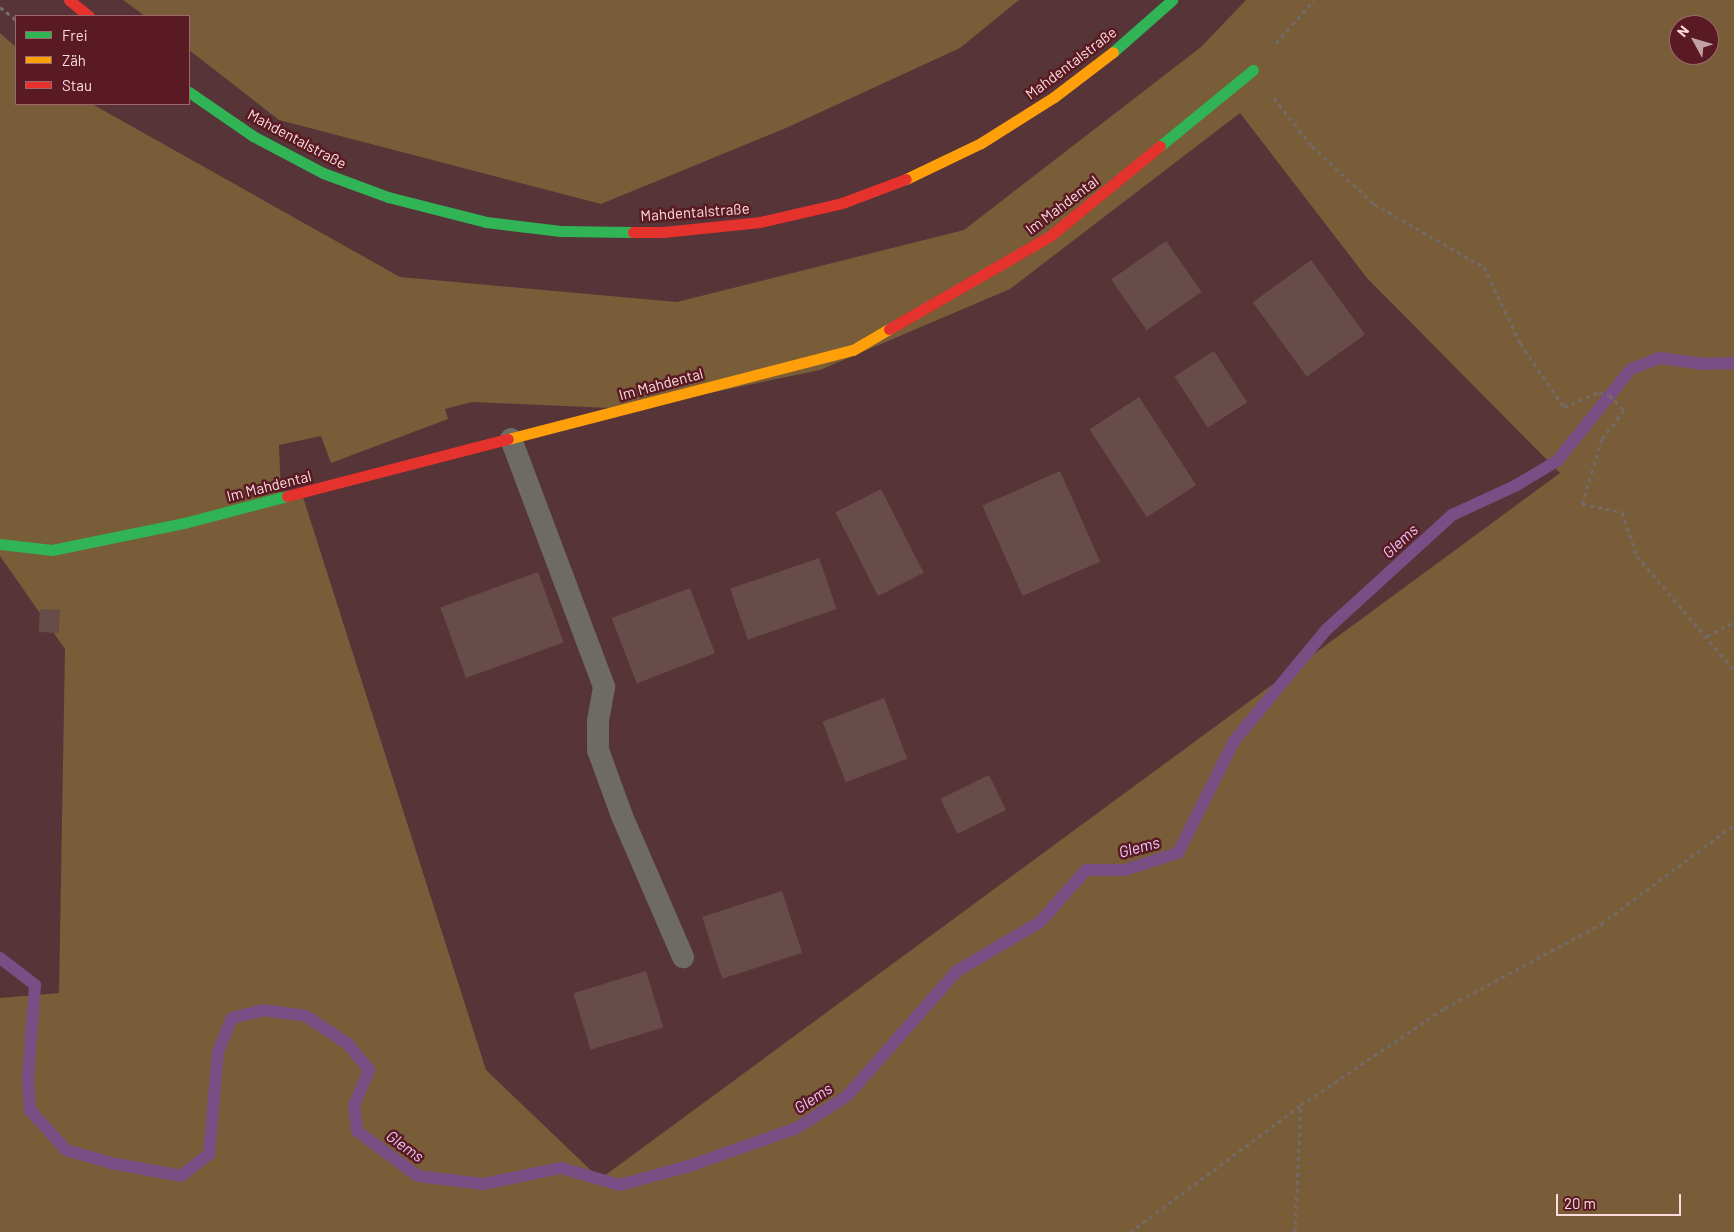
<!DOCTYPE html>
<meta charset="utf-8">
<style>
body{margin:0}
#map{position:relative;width:1734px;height:1232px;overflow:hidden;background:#563438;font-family:Barlow,sans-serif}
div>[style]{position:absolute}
.green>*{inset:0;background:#795c38}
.stream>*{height:12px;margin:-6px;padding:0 6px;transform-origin:6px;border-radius:6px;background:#784e85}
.building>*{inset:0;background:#674c4a;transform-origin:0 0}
.path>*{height:3px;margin-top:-1.5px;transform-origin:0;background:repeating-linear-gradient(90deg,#736a67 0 4px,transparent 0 8px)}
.lane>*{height:22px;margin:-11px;padding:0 11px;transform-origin:11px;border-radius:11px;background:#6e6b65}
.fast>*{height:11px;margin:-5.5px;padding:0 5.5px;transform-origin:5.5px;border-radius:5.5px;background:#30b455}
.slow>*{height:11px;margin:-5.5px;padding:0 5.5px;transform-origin:5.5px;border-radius:5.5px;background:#ff9f0a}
.jam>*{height:11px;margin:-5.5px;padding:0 5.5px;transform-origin:5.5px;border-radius:5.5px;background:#e5322d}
span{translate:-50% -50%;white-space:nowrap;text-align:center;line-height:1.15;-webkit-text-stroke:5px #591a23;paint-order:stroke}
.street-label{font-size:15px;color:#fedcde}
.water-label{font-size:16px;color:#edc9fd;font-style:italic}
.legend{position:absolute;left:15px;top:15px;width:175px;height:90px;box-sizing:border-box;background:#591a23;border:1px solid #9b686e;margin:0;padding:6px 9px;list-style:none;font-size:15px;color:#fedcde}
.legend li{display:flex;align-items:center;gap:10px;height:25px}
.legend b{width:25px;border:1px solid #9b686e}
.north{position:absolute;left:1669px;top:15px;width:50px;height:50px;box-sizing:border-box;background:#591a23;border:1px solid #9b686e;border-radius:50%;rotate:309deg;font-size:14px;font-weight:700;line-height:20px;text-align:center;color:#fedcde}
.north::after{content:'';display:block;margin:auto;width:18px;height:22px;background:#c3a1a4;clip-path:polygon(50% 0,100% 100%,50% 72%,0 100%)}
.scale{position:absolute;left:1556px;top:1194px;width:125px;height:22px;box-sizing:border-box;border:2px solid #fedcde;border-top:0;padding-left:6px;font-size:15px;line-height:18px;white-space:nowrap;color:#fedcde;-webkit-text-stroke:4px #591a23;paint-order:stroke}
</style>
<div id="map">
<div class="green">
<i style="clip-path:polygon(123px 0,1019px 0,960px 48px,786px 128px,601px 204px,279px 120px,189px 50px,189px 16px,145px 16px)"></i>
<i style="clip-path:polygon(evenodd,1246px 0,1734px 0,1734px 1232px,0 1232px,0 998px,59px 993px,65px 649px,0 556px,0 33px,16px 47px,16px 104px,92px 104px,400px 277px,677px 302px,964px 230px,1201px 47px,1246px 0,1679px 25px,1709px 25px,1709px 55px,1679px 55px,1679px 25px,1246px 0,1240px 113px,1367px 278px,1560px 473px,600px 1179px,486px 1070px,302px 494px,281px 498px,279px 445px,321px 436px,331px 463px,448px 419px,445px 409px,472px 402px,633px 409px,820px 370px,1010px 289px,1240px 113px)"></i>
</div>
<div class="stream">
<i style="left:0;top:958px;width:44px;rotate:37.6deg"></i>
<i style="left:35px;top:985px;width:91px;rotate:94.4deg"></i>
<i style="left:28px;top:1076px;width:34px;rotate:87deg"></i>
<i style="left:30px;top:1110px;width:54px;rotate:48deg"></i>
<i style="left:66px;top:1150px;width:47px;rotate:16.1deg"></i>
<i style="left:111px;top:1163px;width:71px;rotate:10.5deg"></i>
<i style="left:181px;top:1176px;width:36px;rotate:-38deg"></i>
<i style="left:209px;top:1154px;width:102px;rotate:-85deg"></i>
<i style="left:218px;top:1052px;width:37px;rotate:-68deg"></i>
<i style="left:232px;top:1018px;width:32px;rotate:-14deg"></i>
<i style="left:263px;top:1010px;width:43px;rotate:7.9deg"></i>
<i style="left:306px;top:1016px;width:50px;rotate:33.7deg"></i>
<i style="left:348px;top:1044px;width:33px;rotate:51deg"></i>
<i style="left:369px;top:1070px;width:38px;rotate:113deg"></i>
<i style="left:354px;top:1105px;width:26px;rotate:83deg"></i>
<i style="left:357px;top:1131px;width:76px;rotate:36.4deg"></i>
<i style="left:418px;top:1176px;width:65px;rotate:7deg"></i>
<i style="left:483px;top:1184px;width:80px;rotate:-11.6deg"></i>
<i style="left:561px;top:1168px;width:61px;rotate:16.1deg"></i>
<i style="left:620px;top:1185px;width:72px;rotate:-15.4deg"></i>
<i style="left:689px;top:1166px;width:114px;rotate:-19.4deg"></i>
<i style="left:797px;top:1128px;width:59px;rotate:-32.6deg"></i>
<i style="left:847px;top:1096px;width:167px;rotate:-48.7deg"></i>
<i style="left:957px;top:971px;width:96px;rotate:-30.6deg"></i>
<i style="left:1040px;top:922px;width:69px;rotate:-48.5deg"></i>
<i style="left:1086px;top:870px;width:39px"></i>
<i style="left:1125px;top:870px;width:56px;rotate:-17.8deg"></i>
<i style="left:1178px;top:853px;width:125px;rotate:-63.4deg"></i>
<i style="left:1234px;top:741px;width:144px;rotate:-50.3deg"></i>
<i style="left:1326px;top:630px;width:171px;rotate:-42.4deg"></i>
<i style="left:1452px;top:515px;width:69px;rotate:-24.7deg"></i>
<i style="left:1515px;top:486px;width:49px;rotate:-30.8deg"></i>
<i style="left:1557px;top:461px;width:118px;rotate:-51.2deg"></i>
<i style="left:1631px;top:369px;width:31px;rotate:-21deg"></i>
<i style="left:1660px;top:358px;width:44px;rotate:7.8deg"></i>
<i style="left:1704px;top:364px;width:30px;rotate:-2deg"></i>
</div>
<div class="building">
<i style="left:1166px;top:241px;width:62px;height:67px;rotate:55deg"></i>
<i style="left:1311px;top:260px;width:92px;height:72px;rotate:54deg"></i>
<i style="left:1214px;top:351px;width:61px;height:47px;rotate:57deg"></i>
<i style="left:1139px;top:397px;width:105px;height:59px;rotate:57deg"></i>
<i style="left:1060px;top:471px;width:99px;height:85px;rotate:66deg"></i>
<i style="left:881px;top:489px;width:94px;height:51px;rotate:63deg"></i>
<i style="left:819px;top:558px;width:54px;height:94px;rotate:71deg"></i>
<i style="left:538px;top:572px;width:75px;height:104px;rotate:70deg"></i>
<i style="left:690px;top:588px;width:70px;height:84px;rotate:69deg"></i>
<i style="left:40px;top:609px;width:20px;height:23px;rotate:3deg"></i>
<i style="left:884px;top:698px;width:65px;height:66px;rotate:69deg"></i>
<i style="left:989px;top:775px;width:39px;height:54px;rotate:64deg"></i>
<i style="left:782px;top:891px;width:65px;height:84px;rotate:72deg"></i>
<i style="left:646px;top:971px;width:59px;height:76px;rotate:73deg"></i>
</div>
<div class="path">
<i style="left:0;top:7px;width:21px;rotate:39deg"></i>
<i style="left:1276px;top:43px;width:57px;rotate:-48.5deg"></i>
<i style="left:1274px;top:98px;width:61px;rotate:51.6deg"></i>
<i style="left:1312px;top:146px;width:85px;rotate:43.1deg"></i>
<i style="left:1374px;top:204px;width:127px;rotate:29.8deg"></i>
<i style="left:1484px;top:267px;width:84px;rotate:64.7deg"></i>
<i style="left:1520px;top:343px;width:78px;rotate:55.5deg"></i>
<i style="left:1564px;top:407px;width:38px;rotate:-23deg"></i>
<i style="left:1599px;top:392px;width:10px;rotate:17deg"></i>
<i style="left:1609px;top:395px;width:21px;rotate:45deg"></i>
<i style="left:1624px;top:410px;width:36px;rotate:127deg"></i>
<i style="left:1602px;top:439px;width:68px;rotate:107.1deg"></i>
<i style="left:1582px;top:504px;width:41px;rotate:11.3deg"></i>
<i style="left:1622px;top:512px;width:46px;rotate:71.2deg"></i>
<i style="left:1637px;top:556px;width:150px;rotate:49.6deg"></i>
<i style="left:1707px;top:636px;width:30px;rotate:-27deg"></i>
<i style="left:1130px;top:1232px;width:213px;rotate:-36.6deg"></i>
<i style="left:1301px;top:1105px;width:174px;rotate:-34deg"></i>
<i style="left:1445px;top:1008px;width:177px;rotate:-28.3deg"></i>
<i style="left:1601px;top:924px;width:166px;rotate:-36.7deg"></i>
<i style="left:1295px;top:1232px;width:127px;rotate:-87.3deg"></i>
</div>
<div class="lane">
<i style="left:511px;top:439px;width:265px;rotate:69.4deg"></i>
<i style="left:604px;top:687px;width:35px;rotate:100deg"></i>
<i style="left:598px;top:721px;width:29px;rotate:90deg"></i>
<i style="left:598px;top:750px;width:70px;rotate:70deg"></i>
<i style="left:622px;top:816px;width:154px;rotate:66.6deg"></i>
</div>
<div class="fast">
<i style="left:1113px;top:52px;width:79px;rotate:-41.4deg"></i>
<i style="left:189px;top:92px;width:78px;rotate:34.5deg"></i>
<i style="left:253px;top:136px;width:79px;rotate:27.9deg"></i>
<i style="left:323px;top:173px;width:69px;rotate:20.3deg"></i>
<i style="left:388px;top:197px;width:101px;rotate:14.3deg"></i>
<i style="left:486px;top:222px;width:75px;rotate:6.9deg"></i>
<i style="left:560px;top:231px;width:73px;rotate:0.8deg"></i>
<i style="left:1160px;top:146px;width:120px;rotate:-39.3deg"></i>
<i style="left:0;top:544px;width:52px;rotate:6.6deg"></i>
<i style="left:52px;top:550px;width:135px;rotate:-11.6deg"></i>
<i style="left:184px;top:523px;width:106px;rotate:-14.7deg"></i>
</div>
<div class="slow">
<i style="left:906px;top:179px;width:83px;rotate:-25.6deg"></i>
<i style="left:981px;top:143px;width:86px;rotate:-32.2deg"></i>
<i style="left:1054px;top:97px;width:74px;rotate:-37.3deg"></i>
<i style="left:508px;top:439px;width:356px;rotate:-14.5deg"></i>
<i style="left:853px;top:350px;width:42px;rotate:-30.3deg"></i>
</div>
<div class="jam">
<i style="left:69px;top:0;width:26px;rotate:39deg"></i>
<i style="left:633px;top:232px;width:30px"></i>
<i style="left:663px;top:232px;width:98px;rotate:-5.9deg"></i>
<i style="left:760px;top:222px;width:84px;rotate:-13deg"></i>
<i style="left:842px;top:203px;width:68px;rotate:-20.6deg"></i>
<i style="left:889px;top:329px;width:186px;rotate:-30deg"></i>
<i style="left:1050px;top:236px;width:142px;rotate:-39.3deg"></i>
<i style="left:287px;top:496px;width:228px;rotate:-14.5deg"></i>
</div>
<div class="street-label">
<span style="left:1071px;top:63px;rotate:-37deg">Mahdentalstraße</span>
<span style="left:297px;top:139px;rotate:28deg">Mahdentalstraße</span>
<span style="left:1062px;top:205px;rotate:-37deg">Im Mahdental</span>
<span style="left:695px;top:212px;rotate:-4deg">Mahdentalstraße</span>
<span style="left:661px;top:384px;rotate:-15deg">Im Mahdental</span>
<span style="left:269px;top:486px;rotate:-14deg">Im Mahdental</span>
</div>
<div class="water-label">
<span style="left:1400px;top:541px;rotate:-43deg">Glems</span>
<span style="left:1139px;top:847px;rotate:-15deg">Glems</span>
<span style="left:813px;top:1098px;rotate:-33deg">Glems</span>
<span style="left:405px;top:1146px;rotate:36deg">Glems</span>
</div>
<ul class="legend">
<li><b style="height:6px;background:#30b455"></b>Frei</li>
<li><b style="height:6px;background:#ff9f0a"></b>Zäh</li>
<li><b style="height:6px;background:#e5322d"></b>Stau</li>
</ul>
<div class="north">N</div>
<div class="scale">20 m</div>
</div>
